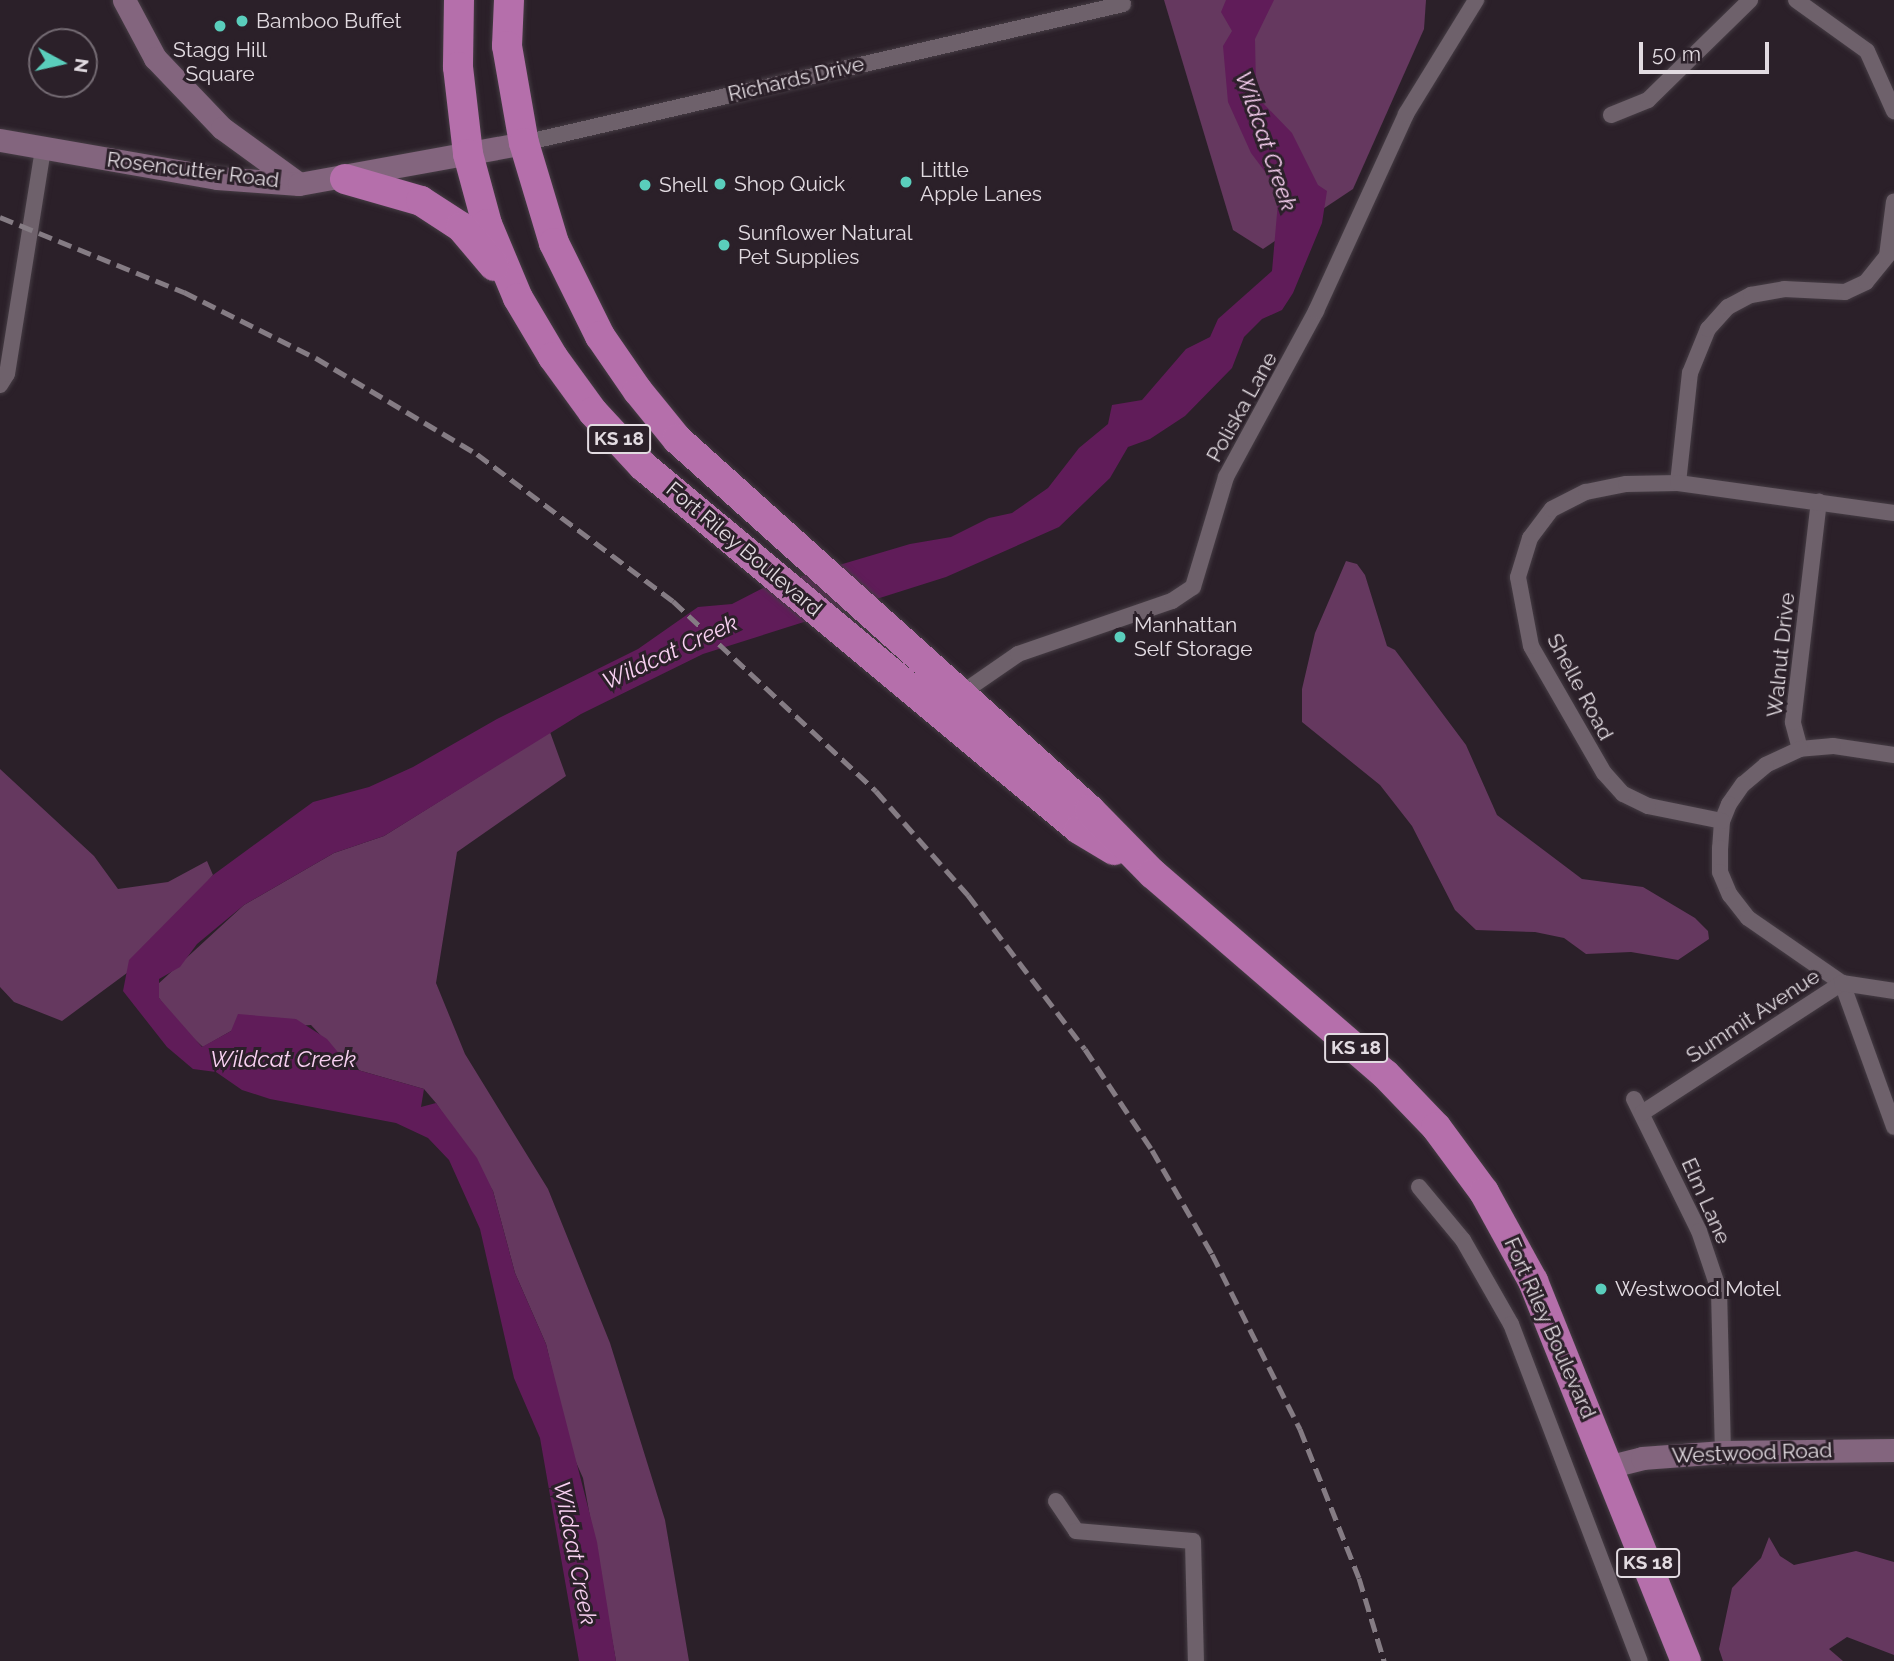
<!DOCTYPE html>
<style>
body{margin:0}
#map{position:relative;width:1894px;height:1661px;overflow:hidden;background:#2b2029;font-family:Raleway,sans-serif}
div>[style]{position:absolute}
.green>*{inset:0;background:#65385f}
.water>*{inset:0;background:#601c59}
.roads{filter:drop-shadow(0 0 2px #453c44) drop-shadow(0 0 2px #453c44)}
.street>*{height:16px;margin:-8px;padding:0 8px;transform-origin:8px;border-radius:8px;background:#6e616b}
.secondary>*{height:23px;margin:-11.5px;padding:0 11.5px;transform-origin:11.5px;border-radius:11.5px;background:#83657e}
.highway>*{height:30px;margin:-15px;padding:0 15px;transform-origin:15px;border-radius:15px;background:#b56fab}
.rail>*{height:5px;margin-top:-2.5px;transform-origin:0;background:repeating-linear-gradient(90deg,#857c84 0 14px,transparent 0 21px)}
.dots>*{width:19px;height:19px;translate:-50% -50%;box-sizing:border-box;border:4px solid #2b2029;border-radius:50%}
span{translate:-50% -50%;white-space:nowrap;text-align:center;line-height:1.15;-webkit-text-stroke:6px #2b2029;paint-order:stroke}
.shield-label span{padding:2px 5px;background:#2b2029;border:2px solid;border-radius:5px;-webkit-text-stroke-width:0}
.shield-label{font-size:19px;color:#e2dbe1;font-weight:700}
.poi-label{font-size:21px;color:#e2dbe1}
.left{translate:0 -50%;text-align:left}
.street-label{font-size:21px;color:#e2dbe1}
.water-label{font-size:23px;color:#f9d1f2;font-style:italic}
.north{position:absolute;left:28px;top:28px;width:70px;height:70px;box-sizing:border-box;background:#2b2029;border:2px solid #746b73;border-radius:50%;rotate:98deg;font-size:19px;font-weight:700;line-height:28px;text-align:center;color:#e2dbe1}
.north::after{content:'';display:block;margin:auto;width:24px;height:32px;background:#5acebc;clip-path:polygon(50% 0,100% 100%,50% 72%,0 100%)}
.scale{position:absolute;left:1639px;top:42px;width:130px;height:32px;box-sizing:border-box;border:4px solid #e2dbe1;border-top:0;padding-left:9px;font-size:21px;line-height:24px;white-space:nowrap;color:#e2dbe1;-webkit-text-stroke:5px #2b2029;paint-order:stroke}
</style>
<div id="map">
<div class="green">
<i style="clip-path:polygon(1164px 0,1426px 0,1424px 29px,1353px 189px,1263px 249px,1233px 230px)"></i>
<i style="clip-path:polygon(1346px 561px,1357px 564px,1365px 575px,1387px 646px,1395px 650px,1466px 745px,1497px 815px,1582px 879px,1643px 887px,1695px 918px,1708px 931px,1709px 939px,1678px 960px,1631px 952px,1586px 954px,1564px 938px,1535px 932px,1476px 930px,1455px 910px,1412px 826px,1380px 785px,1302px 722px,1302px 689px,1315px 633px)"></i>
<i style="clip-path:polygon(550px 732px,566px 776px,457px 852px,436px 983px,465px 1054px,548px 1189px,610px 1343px,665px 1520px,689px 1661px,616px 1661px,583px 1478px,571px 1451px,546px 1344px,515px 1273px,493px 1191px,436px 1103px,424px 1089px,351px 1068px,311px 1025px,231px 1031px,203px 1047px,177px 1023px,159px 998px,157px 985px,244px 905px,334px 853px,384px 836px)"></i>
<i style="clip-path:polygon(0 769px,94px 856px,118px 889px,168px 882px,207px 861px,213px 875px,131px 970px,62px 1021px,14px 1002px,0 987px)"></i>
<i style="clip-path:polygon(1769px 1537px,1780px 1556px,1794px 1565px,1856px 1551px,1894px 1562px,1894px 1655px,1847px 1637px,1829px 1649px,1843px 1661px,1723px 1661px,1719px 1649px,1732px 1588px,1761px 1558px)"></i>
</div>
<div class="water">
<i style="clip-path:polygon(1226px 0,1274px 0,1255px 39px,1256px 87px,1259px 99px,1292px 133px,1318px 185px,1327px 191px,1322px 223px,1293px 293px,1282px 310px,1262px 319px,1244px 337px,1232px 368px,1185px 416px,1150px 439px,1128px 447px,1110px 478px,1059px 527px,946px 577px,703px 654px,581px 714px,384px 836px,334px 853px,244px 905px,197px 944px,180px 967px,159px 979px,159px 998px,202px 1047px,231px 1031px,238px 1014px,296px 1019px,327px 1039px,351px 1068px,424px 1089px,421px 1107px,436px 1103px,477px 1158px,493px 1191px,515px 1273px,546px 1344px,597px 1542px,616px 1661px,579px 1661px,540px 1438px,514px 1378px,480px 1229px,449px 1160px,428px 1138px,396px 1123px,270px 1099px,242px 1090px,216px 1072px,193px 1069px,167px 1047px,123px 991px,129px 960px,213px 875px,313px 802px,369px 787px,413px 767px,497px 719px,638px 649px,698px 607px,732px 604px,765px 587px,910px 544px,951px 537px,989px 518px,1012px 513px,1048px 488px,1079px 448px,1108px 424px,1112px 405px,1142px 400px,1186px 349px,1210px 337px,1218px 319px,1272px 271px,1278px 202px,1275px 185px,1251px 153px,1228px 102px,1223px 46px,1232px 31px,1221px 12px)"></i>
</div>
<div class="roads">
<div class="street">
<i style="left:1796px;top:0;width:87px;rotate:35.7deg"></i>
<i style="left:1867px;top:51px;width:66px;rotate:65.8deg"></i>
<i style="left:1611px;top:115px;width:40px;rotate:-22deg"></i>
<i style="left:1648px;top:100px;width:143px;rotate:-44.4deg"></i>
<i style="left:524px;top:143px;width:615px;rotate:-13.06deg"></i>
<i style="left:0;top:385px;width:13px;rotate:-58deg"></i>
<i style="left:7px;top:374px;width:228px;rotate:-80.9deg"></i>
<i style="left:1678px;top:483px;width:111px;rotate:-83.8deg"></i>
<i style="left:1690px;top:373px;width:48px;rotate:-67.8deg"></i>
<i style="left:1708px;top:329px;width:30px;rotate:-48deg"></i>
<i style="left:1728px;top:307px;width:26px;rotate:-28deg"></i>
<i style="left:1751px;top:295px;width:34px;rotate:-10deg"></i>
<i style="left:1784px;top:289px;width:61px;rotate:2.8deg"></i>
<i style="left:1845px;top:292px;width:23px;rotate:-25deg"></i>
<i style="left:1866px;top:282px;width:33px;rotate:-51deg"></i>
<i style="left:1887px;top:256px;width:55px;rotate:-82.7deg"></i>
<i style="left:956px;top:697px;width:75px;rotate:-34.7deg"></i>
<i style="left:1018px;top:654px;width:163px;rotate:-19deg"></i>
<i style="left:1172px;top:601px;width:25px;rotate:-34deg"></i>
<i style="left:1193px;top:587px;width:115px;rotate:-73.3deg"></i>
<i style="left:1226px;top:477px;width:189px;rotate:-61.5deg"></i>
<i style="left:1316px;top:311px;width:217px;rotate:-65.4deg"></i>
<i style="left:1406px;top:114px;width:134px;rotate:-58.4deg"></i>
<i style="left:1800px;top:749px;width:28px;rotate:-105deg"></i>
<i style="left:1793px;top:722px;width:222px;rotate:-83.3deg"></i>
<i style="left:1894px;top:755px;width:62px;rotate:-171.6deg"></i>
<i style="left:1833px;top:746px;width:33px;rotate:175deg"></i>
<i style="left:1800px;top:749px;width:38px;rotate:155deg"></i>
<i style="left:1766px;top:765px;width:30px;rotate:140deg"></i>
<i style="left:1743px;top:784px;width:24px;rotate:125deg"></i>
<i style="left:1729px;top:804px;width:18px;rotate:112deg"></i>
<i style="left:1722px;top:821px;width:27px;rotate:94deg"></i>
<i style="left:1720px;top:848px;width:24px;rotate:90deg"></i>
<i style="left:1720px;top:872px;width:25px;rotate:67deg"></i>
<i style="left:1730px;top:895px;width:29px;rotate:52deg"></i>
<i style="left:1748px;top:918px;width:114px;rotate:34.7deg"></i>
<i style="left:1842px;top:983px;width:153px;rotate:70.1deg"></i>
<i style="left:1722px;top:821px;width:76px;rotate:-168.5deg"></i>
<i style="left:1648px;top:806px;width:28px;rotate:-154deg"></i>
<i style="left:1623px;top:794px;width:28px;rotate:-132deg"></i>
<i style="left:1604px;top:773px;width:146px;rotate:-119.9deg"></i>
<i style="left:1531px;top:646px;width:70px;rotate:-100.7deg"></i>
<i style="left:1518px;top:577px;width:41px;rotate:-72.9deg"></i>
<i style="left:1530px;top:538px;width:36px;rotate:-53deg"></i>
<i style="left:1552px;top:509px;width:38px;rotate:-27deg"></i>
<i style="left:1586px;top:492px;width:41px;rotate:-11.3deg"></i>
<i style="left:1626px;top:484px;width:52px;rotate:-1.1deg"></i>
<i style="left:1678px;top:483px;width:218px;rotate:7.9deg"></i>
<i style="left:1634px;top:1099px;width:147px;rotate:63.8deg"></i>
<i style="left:1699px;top:1231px;width:62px;rotate:71.3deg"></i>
<i style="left:1719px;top:1290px;width:162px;rotate:88.6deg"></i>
<i style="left:1642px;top:1113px;width:239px;rotate:-33deg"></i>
<i style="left:1842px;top:983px;width:53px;rotate:8.7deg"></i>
<i style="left:1419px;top:1187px;width:69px;rotate:50.3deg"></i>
<i style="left:1463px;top:1240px;width:97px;rotate:60.3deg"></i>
<i style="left:1511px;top:1324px;width:361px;rotate:69.1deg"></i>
<i style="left:1056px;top:1501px;width:36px;rotate:56deg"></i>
<i style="left:1076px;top:1531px;width:117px;rotate:4.9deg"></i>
<i style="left:1193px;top:1541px;width:120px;rotate:88.6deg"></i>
</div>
<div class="secondary">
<i style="left:124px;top:0;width:66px;rotate:61.9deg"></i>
<i style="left:155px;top:58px;width:97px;rotate:46.3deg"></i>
<i style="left:222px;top:128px;width:95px;rotate:36deg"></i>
<i style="left:0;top:140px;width:220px;rotate:9.9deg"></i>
<i style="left:217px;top:178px;width:82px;rotate:4.2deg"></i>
<i style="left:299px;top:184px;width:229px;rotate:-10.3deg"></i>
<i style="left:1611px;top:1466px;width:32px;rotate:-14deg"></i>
<i style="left:1642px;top:1458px;width:81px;rotate:-4.2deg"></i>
<i style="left:1723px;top:1452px;width:171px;rotate:-0.7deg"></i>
</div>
<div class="highway">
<i style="left:459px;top:0;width:67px;rotate:90.9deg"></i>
<i style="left:458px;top:67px;width:88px;rotate:83.4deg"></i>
<i style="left:468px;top:154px;width:73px;rotate:74.8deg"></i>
<i style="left:487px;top:224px;width:80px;rotate:67.3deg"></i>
<i style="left:518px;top:298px;width:69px;rotate:59.3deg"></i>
<i style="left:553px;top:357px;width:68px;rotate:54deg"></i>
<i style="left:593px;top:412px;width:74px;rotate:47.2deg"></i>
<i style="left:643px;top:466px;width:567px;rotate:39.78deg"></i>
<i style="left:1079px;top:829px;width:41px;rotate:31deg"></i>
<i style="left:509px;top:0;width:46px;rotate:92.5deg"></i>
<i style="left:507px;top:46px;width:98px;rotate:80.1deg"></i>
<i style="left:524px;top:143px;width:104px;rotate:73.3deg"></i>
<i style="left:554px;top:243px;width:104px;rotate:63.7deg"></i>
<i style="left:600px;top:336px;width:67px;rotate:55.4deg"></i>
<i style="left:638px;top:391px;width:62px;rotate:50.9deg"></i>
<i style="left:677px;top:439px;width:555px;rotate:41.93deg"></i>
<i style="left:1090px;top:810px;width:90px;rotate:45.5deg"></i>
<i style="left:1153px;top:874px;width:306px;rotate:40.8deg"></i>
<i style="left:1385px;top:1074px;width:74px;rotate:46.1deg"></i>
<i style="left:1436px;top:1127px;width:81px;rotate:53.6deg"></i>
<i style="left:1484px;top:1192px;width:102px;rotate:61.2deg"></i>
<i style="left:1533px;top:1281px;width:410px;rotate:68.1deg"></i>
<i style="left:345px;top:179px;width:79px;rotate:16.1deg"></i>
<i style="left:421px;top:201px;width:48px;rotate:33deg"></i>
<i style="left:461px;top:227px;width:51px;rotate:49.8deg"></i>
</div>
</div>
<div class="rail">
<i style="left:0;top:217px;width:199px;rotate:22.2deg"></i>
<i style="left:184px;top:292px;width:148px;rotate:26.6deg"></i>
<i style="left:316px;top:358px;width:187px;rotate:30.8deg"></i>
<i style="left:477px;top:454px;width:245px;rotate:36.9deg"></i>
<i style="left:673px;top:601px;width:278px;rotate:43.1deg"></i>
<i style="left:876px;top:791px;width:139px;rotate:48.5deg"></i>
<i style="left:968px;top:895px;width:193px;rotate:52.8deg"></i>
<i style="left:1085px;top:1049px;width:121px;rotate:56.4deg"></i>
<i style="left:1152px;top:1150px;width:120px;rotate:60deg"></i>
<i style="left:1212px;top:1254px;width:196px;rotate:63.3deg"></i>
<i style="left:1300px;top:1429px;width:160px;rotate:68.4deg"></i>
<i style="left:1359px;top:1578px;width:87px;rotate:73.2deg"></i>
</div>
<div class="dots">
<i style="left:242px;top:21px;background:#5acebc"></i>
<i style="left:220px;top:26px;background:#5acebc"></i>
<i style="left:906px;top:182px;background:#5acebc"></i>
<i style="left:720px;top:184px;background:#5acebc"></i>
<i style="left:645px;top:185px;background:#5acebc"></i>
<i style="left:724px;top:245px;background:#5acebc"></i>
<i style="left:1120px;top:637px;background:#5acebc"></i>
<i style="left:1601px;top:1289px;background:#5acebc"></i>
</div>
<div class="shield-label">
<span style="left:619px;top:439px">KS 18</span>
<span style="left:1356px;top:1048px">KS 18</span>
<span style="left:1648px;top:1563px">KS 18</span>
</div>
<div class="poi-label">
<span class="left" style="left:256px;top:21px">Bamboo Buffet</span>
<span style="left:220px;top:62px">Stagg Hill<br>Square</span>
<span class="left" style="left:920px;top:182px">Little<br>Apple Lanes</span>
<span class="left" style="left:734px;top:184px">Shop Quick</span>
<span class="left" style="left:659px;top:185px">Shell</span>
<span class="left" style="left:738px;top:245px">Sunflower Natural<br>Pet Supplies</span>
<span class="left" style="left:1134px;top:637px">Manhattan<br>Self Storage</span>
<span class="left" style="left:1615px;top:1289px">Westwood Motel</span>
</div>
<div class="street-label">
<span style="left:796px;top:79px;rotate:-13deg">Richards Drive</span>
<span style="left:193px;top:170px;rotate:7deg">Rosencutter Road</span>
<span style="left:1242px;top:407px;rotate:-61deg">Poliska Lane</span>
<span style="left:744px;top:549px;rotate:40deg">Fort Riley Boulevard</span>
<span style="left:1781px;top:655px;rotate:-84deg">Walnut Drive</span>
<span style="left:1580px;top:687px;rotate:62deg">Shelle Road</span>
<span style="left:1753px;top:1016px;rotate:-33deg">Summit Avenue</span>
<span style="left:1706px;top:1201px;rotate:66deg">Elm Lane</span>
<span style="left:1550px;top:1328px;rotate:66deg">Fort Riley Boulevard</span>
<span style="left:1752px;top:1453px;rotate:-2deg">Westwood Road</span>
</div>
<div class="water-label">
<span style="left:1266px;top:141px;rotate:71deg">Wildcat Creek</span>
<span style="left:670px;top:652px;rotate:-25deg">Wildcat Creek</span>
<span style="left:283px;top:1059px">Wildcat Creek</span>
<span style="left:575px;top:1553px;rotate:79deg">Wildcat Creek</span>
</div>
<div class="north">N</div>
<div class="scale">50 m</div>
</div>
